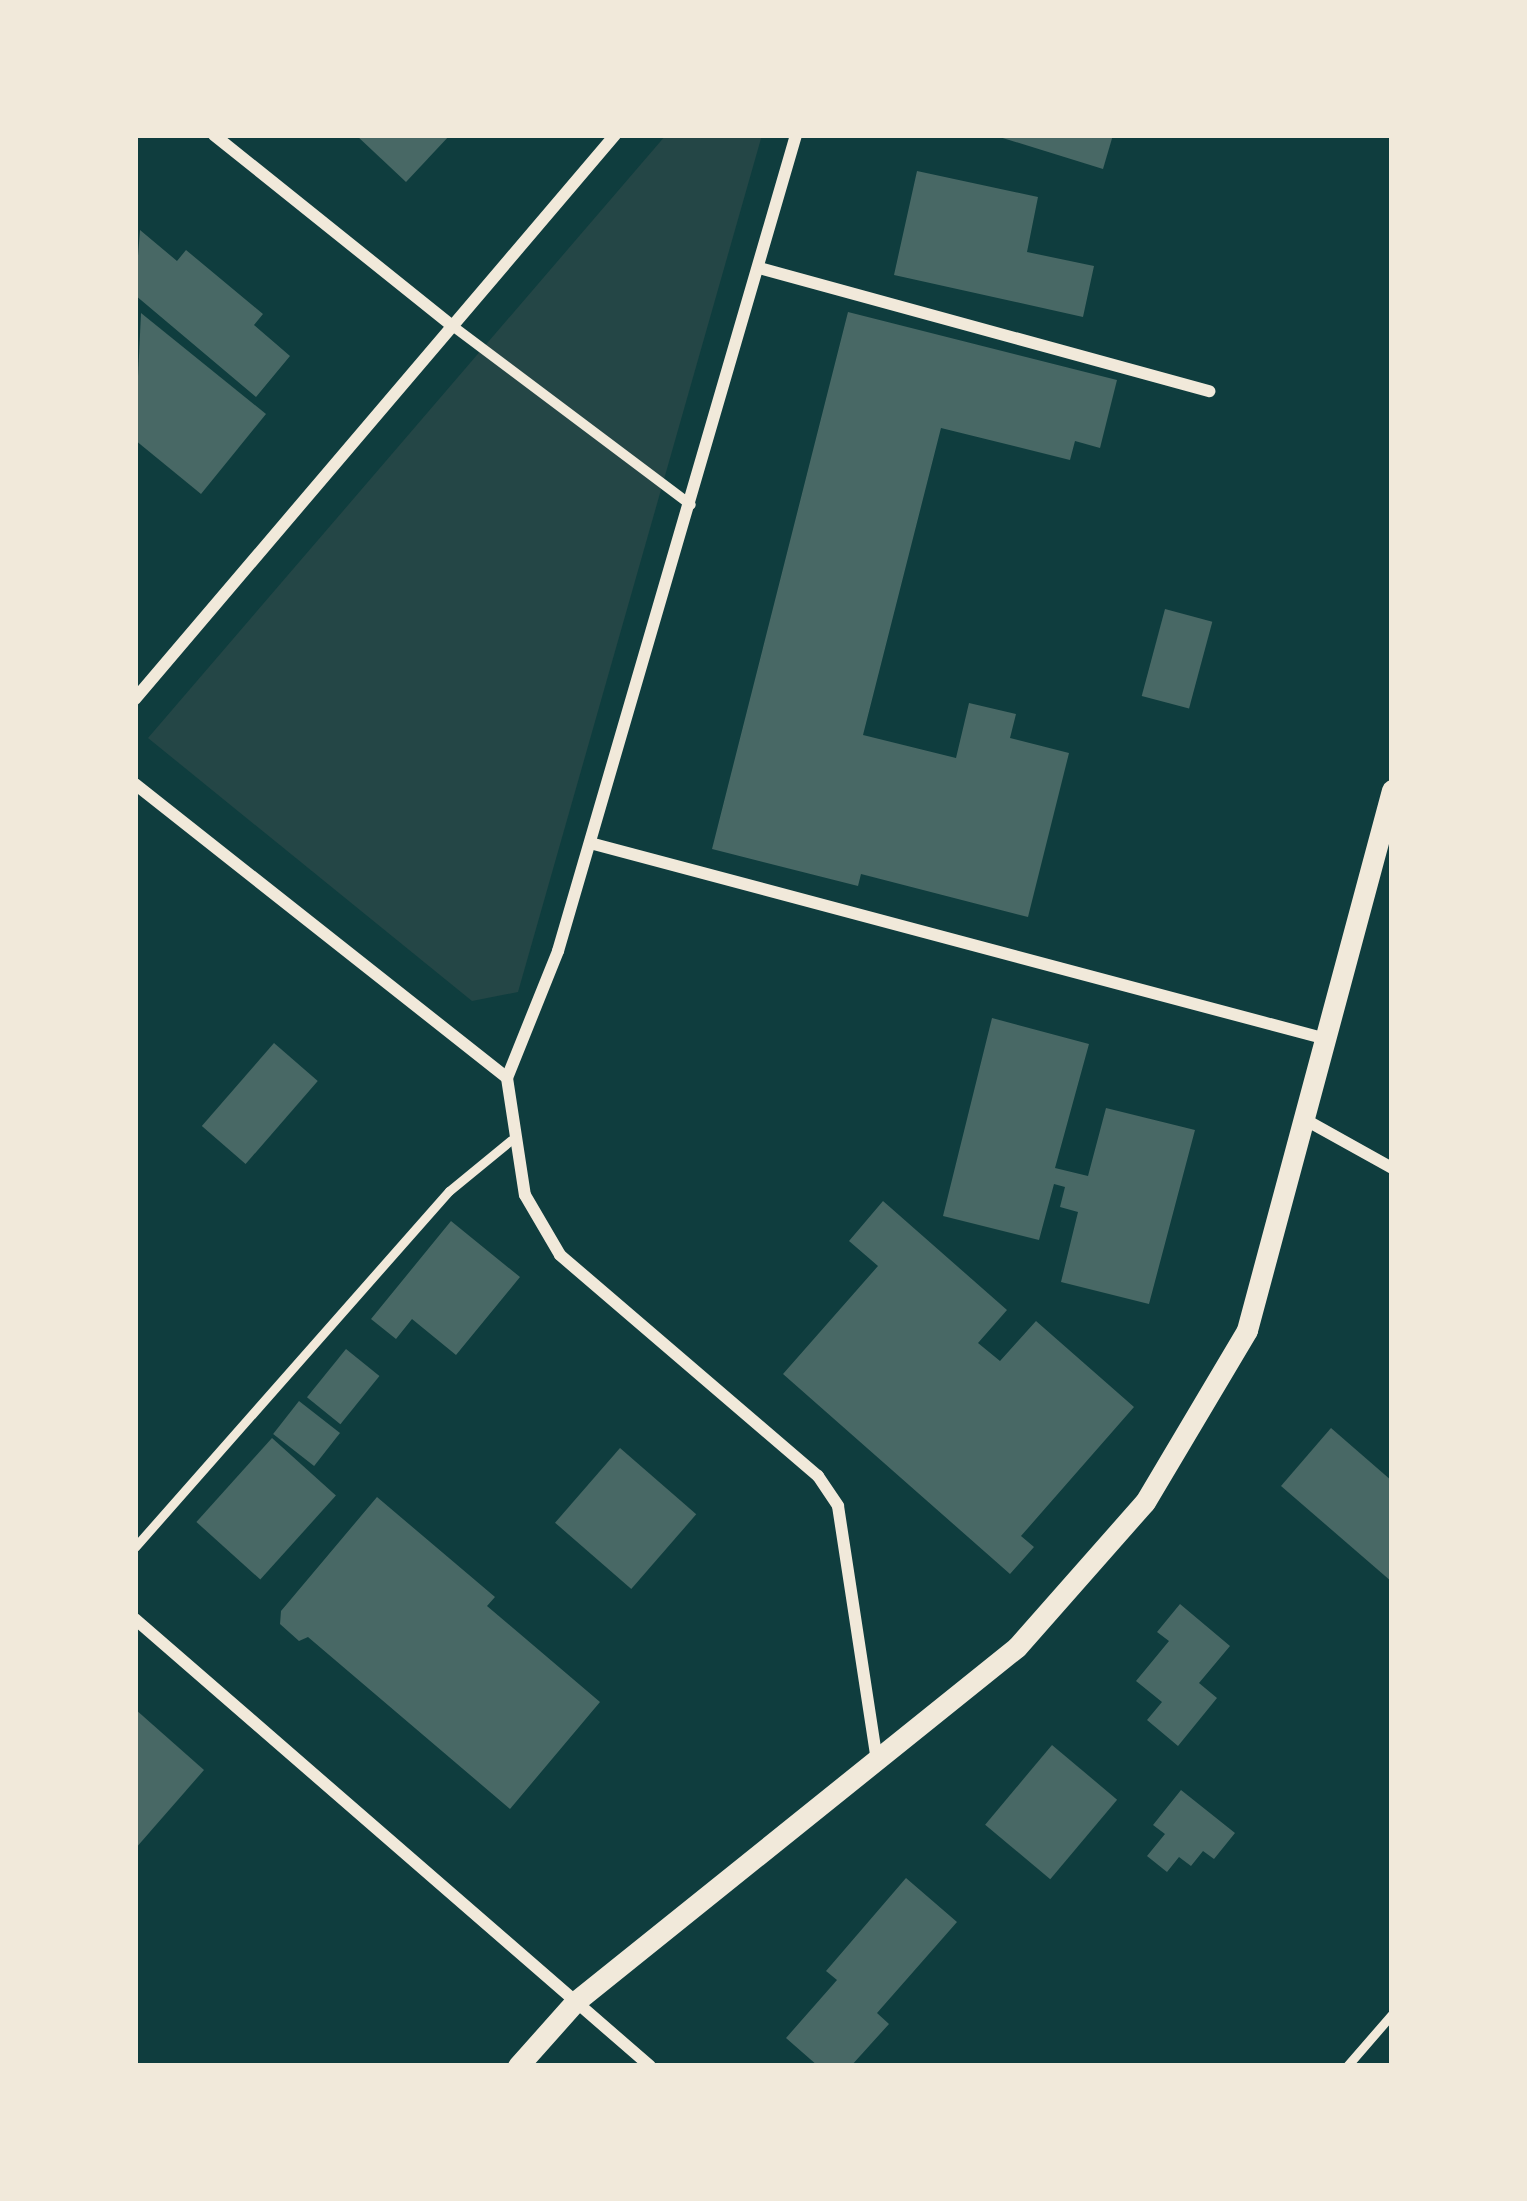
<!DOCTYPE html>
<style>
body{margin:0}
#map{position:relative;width:1527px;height:2201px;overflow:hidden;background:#0f3d3e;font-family:"Fira Sans",sans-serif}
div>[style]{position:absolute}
.green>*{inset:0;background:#244646}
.building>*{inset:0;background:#486865;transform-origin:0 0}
.service>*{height:9px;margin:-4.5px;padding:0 4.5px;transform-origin:4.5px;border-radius:4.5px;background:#f1e9da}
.pedestrian>*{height:10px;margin:-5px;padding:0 5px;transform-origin:5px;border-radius:5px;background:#f1e9da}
.minor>*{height:12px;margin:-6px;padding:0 6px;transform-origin:6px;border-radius:6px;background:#f1e9da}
.tertiary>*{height:21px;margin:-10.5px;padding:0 10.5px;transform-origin:10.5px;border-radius:10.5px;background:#f1e9da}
span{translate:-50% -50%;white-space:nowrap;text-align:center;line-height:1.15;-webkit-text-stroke:9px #f1e9da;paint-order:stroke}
.frame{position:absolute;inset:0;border:138px solid #f1e9da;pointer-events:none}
</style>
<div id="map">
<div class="green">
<i style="clip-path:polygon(666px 135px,762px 135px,518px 992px,472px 1001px,148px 738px)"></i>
</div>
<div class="building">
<i style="clip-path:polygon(356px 135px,450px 135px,406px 182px)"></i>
<i style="clip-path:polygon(993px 135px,1113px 135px,1103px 169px)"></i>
<i style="clip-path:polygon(917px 171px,1038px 197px,1027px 252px,1094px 266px,1083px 317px,894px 275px)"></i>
<i style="clip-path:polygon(140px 230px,177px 261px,186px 250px,263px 314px,254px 325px,290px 356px,256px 397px,135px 295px)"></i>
<i style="clip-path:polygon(848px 312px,1117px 380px,1100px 448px,1075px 441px,1070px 460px,941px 428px,863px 735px,956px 758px,969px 703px,1016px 714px,1010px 738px,1069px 753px,1028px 917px,861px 874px,858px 886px,712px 849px)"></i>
<i style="clip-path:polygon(141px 313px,266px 414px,201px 494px,135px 440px)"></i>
<i style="left:1165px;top:609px;width:49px;height:90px;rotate:15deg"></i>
<i style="clip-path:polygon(992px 1018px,1089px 1044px,1055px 1168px,1088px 1176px,1106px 1108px,1195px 1130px,1149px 1304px,1061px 1282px,1078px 1212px,1060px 1207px,1065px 1187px,1054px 1184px,1039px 1240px,943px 1216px)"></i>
<i style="left:274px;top:1043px;width:58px;height:110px;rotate:41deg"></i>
<i style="clip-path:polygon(883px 1201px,1007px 1310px,978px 1343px,1000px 1361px,1036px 1321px,1134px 1407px,1021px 1536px,1034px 1547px,1010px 1574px,783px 1374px,878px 1266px,849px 1241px)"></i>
<i style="clip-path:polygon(451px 1221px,520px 1277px,456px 1355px,412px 1319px,396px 1339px,371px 1319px)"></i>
<i style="left:346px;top:1349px;width:43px;height:62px;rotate:39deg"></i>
<i style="left:299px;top:1401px;width:52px;height:42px;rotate:38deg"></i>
<i style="clip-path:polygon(1331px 1428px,1392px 1481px,1392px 1582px,1281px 1486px)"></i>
<i style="left:272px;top:1438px;width:86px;height:113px;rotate:42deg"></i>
<i style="left:620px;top:1448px;width:101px;height:99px;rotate:41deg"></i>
<i style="clip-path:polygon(377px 1497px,495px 1597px,487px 1606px,600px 1702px,510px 1809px,308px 1637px,299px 1641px,280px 1624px,281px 1611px)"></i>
<i style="clip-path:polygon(1180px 1604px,1230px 1646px,1199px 1683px,1217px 1698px,1178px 1746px,1147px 1720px,1162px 1702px,1136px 1681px,1169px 1641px,1157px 1632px)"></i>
<i style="clip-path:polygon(135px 1709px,204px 1770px,135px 1849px)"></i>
<i style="left:1052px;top:1745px;width:85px;height:104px;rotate:40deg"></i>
<i style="clip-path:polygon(1181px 1790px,1235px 1833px,1214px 1859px,1203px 1851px,1191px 1866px,1179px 1857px,1167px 1872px,1147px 1856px,1165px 1834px,1153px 1825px)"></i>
<i style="clip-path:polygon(906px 1878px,957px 1922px,877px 2013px,889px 2024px,851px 2066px,818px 2066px,786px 2038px,837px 1980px,826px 1971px)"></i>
</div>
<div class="service">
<i style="left:135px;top:1547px;width:475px;rotate:-48.6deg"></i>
<i style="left:449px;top:1191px;width:80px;rotate:-39.4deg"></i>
<i style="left:1347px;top:2066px;width:69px;rotate:-49.1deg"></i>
</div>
<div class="pedestrian">
<i style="left:450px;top:324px;width:301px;rotate:36.9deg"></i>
</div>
<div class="minor">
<i style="left:214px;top:135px;width:302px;rotate:38.7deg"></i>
<i style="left:759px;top:268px;width:467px;rotate:15.3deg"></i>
<i style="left:135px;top:699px;width:741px;rotate:-49.6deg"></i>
<i style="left:135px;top:784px;width:474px;rotate:38.3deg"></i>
<i style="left:507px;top:1078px;width:118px;rotate:81.3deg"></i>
<i style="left:525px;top:1195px;width:69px;rotate:59.7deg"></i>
<i style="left:560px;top:1255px;width:340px;rotate:40.6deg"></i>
<i style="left:818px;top:1476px;width:36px;rotate:56deg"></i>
<i style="left:838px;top:1506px;width:257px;rotate:81.3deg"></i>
<i style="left:590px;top:843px;width:762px;rotate:14.91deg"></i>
<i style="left:507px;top:1078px;width:137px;rotate:-68.1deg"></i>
<i style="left:558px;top:951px;width:850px;rotate:-73.74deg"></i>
<i style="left:1304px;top:1119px;width:101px;rotate:29.1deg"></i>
<i style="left:135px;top:1619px;width:682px;rotate:40.96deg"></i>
</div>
<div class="tertiary">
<i style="left:518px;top:2066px;width:86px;rotate:-48.3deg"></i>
<i style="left:575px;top:2002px;width:567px;rotate:-38.77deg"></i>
<i style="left:1017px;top:1647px;width:193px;rotate:-48.6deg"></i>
<i style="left:1145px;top:1502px;width:200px;rotate:-59.3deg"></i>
<i style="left:1247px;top:1330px;width:559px;rotate:-74.97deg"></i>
</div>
<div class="frame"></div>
</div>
